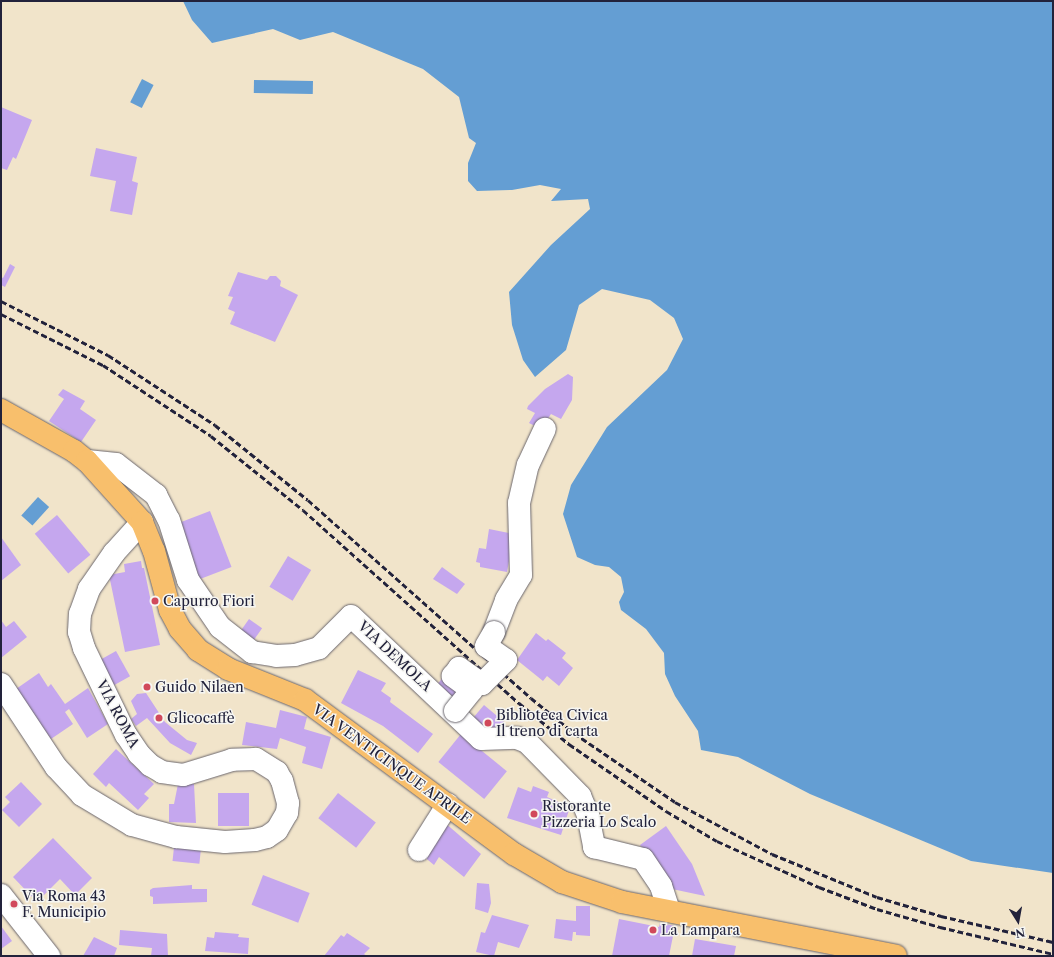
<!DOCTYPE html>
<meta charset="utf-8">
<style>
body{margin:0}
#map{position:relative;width:1054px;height:957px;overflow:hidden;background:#f1e4ca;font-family:"Libre Caslon Text",serif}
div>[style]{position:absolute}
.water>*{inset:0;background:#649ed3;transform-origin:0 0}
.building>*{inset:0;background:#c5a7ee;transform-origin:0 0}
.roads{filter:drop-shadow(0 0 1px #6a666d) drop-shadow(0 0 1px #6a666d)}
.minor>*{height:22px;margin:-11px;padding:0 11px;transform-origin:11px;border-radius:11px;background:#fff}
.major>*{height:22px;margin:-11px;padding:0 11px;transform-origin:11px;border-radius:11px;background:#f8bf6c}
.rail>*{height:3px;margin-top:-1.5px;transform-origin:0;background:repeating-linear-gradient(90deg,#22223b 0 6px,transparent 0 9px)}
.bridges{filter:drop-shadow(0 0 1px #6a666d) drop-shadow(0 0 1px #6a666d)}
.minor-bridge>*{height:22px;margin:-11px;padding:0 11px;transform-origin:11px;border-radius:11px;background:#fff}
.dots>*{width:11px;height:11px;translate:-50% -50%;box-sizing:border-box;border:2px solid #f6f6f2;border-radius:50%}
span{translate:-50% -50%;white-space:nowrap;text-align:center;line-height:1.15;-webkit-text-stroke:3px #f6f6f2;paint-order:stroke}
.poi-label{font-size:14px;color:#22223b}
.left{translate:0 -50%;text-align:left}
.street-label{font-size:14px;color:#22223b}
.frame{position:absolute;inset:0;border:2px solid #22223b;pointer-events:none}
.north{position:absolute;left:998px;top:901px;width:40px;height:40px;-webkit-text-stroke:3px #f6f6f2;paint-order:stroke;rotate:169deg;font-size:11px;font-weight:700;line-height:16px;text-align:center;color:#22223b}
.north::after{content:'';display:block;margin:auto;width:14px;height:18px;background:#22223b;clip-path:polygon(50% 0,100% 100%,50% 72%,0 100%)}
</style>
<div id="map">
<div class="water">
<i style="clip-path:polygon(183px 1px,1053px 1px,1053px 873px,971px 861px,810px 794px,738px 757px,701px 750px,698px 731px,675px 696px,665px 674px,664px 653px,646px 629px,621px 610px,619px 602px,624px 592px,621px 577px,609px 567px,595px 565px,577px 557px,563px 514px,571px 485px,607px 427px,667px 370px,683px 339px,674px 318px,650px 300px,602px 289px,579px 305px,566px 350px,535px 377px,523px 360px,512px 325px,509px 292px,551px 245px,590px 209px,588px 199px,551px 201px,561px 189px,540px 185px,512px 190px,477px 191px,468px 181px,468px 163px,476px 143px,469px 138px,459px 97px,423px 69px,333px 32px,300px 40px,273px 29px,212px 43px,192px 20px)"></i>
<i style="left:142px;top:79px;width:13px;height:26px;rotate:27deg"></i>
<i style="left:254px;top:80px;width:59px;height:13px;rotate:1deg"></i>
<i style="left:38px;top:497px;width:15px;height:25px;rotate:42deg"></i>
</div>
<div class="building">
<i style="clip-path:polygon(1px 107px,32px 120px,16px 159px,13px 157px,7px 170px,1px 168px)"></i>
<i style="clip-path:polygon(96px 148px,137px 157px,132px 181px,138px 183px,132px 215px,110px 211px,116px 181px,90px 176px)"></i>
<i style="clip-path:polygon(10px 264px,15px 267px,5px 287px,1px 285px,1px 277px,3px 278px)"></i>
<i style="clip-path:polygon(238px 272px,267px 280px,270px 276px,276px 276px,281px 281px,280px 286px,298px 295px,275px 342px,230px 324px,235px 312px,228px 309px,233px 297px,228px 296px)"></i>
<i style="clip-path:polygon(568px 374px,573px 377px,572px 400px,561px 419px,551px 414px,541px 429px,529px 423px,535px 413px,527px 409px,528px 406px,545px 389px)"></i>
<i style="clip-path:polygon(63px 389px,85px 401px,80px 409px,96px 420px,81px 442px,49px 421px,64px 399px,58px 395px)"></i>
<i style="left:210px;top:511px;width:60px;height:35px;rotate:69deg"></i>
<i style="left:57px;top:515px;width:52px;height:29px;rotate:50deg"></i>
<i style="clip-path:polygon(489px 529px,514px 534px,507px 572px,480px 567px,480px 563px,476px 562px,479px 548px,486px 549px)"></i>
<i style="clip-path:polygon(1px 537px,21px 565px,1px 581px)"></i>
<i style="left:288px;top:556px;width:27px;height:36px;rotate:31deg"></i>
<i style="clip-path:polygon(141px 561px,142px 568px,144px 568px,160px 645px,125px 652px,109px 575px,125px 572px,124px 564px)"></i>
<i style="clip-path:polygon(442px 567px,465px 584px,457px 594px,433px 579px)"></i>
<i style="left:249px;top:619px;width:16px;height:18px;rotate:35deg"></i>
<i style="clip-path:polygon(1px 620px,6px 627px,14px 621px,27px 637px,1px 658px)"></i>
<i style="clip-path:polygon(536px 633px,546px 641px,548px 639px,566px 653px,562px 658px,573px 668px,559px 686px,547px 676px,543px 681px,517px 660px)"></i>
<i style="left:116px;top:651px;width:29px;height:23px;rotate:61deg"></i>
<i style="clip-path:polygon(358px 670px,386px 683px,381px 691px,391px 698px,390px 702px,433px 734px,418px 753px,383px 726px,341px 703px)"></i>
<i style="clip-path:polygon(39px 673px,48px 687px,51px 684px,65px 704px,88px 688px,108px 724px,87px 738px,69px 709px,65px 712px,73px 724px,51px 739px,16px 689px)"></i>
<i style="clip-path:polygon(444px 676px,461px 691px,454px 699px,436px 686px)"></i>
<i style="clip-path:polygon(146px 693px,165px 722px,187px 740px,197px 743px,191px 755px,170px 743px,147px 718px,136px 726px,131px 719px,137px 714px,131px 701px,137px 694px)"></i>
<i style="left:484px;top:705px;width:26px;height:19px;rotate:40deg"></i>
<i style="clip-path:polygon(280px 710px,307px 717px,304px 729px,331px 737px,322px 769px,302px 763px,306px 747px,280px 738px,277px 749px,242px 745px,246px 722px,276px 728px)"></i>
<i style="left:461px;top:734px;width:59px;height:36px;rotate:39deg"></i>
<i style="clip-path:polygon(116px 749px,154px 784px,144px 794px,149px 798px,138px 810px,109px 783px,106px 787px,93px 774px)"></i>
<i style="clip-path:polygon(21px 782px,42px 804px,19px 827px,2px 810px,10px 802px,5px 797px)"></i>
<i style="clip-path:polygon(178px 784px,194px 784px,196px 823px,169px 822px,169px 804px,174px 804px)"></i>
<i style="clip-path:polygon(533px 786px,549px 792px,547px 797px,570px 807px,561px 835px,507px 818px,518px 787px,531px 792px)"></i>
<i style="left:218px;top:793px;width:31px;height:33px"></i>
<i style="left:338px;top:793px;width:48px;height:32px;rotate:38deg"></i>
<i style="clip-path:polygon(444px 822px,481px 854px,464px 877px,439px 857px,434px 865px,422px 855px)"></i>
<i style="clip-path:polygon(666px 826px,692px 864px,705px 896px,672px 889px,640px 845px)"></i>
<i style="clip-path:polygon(53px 838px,92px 878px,75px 895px,60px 879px,37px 902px,13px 877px)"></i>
<i style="left:174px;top:847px;width:27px;height:14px;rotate:6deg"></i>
<i style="left:263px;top:875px;width:50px;height:32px;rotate:21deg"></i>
<i style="clip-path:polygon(477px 883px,489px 884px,491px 903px,488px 913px,475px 909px)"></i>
<i style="clip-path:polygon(192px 885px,192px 889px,207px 889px,207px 902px,153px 904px,153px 897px,150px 896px,150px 890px,153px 888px)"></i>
<i style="clip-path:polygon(576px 906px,590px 906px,590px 936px,576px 935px,576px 932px,573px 932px,572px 941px,554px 938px,556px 919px,576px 921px)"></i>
<i style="clip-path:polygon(492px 915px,529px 925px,519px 948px,498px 942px,494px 956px,476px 952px,481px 932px,485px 933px)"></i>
<i style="clip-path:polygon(619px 919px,659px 927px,660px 923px,675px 926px,669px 956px,612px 956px)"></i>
<i style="clip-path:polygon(1px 926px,12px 941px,1px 949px)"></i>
<i style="clip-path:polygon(120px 930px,167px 934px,168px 956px,151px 956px,152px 948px,119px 945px)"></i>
<i style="clip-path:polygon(215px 932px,239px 934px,238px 937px,249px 938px,248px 954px,205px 951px,207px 937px,214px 938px)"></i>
<i style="clip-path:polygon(347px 933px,370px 948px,364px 954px,367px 956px,324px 956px,341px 935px,344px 937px)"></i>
<i style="clip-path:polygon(94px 937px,117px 948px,114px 956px,83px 956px)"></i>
<i style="clip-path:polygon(695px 939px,736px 946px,734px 956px,692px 956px)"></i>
</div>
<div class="roads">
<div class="minor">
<i style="left:87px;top:461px;width:29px;rotate:6deg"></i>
<i style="left:116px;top:464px;width:51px;rotate:37.8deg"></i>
<i style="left:156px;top:495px;width:28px;rotate:63deg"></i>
<i style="left:169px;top:520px;width:63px;rotate:72.4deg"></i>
<i style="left:188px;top:580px;width:57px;rotate:55.8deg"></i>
<i style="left:220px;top:627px;width:41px;rotate:38deg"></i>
<i style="left:252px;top:652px;width:24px;rotate:9deg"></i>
<i style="left:276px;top:656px;width:19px;rotate:-3deg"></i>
<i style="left:295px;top:655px;width:25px;rotate:-16deg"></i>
<i style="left:319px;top:648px;width:45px;rotate:-45deg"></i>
<i style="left:351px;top:616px;width:179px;rotate:43.4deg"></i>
<i style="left:481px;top:739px;width:36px;rotate:-2deg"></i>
<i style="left:517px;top:738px;width:11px;rotate:22deg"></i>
<i style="left:527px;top:742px;width:76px;rotate:45.5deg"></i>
<i style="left:580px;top:796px;width:21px;rotate:67deg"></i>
<i style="left:588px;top:815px;width:33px;rotate:79deg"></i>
<i style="left:594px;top:847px;width:50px;rotate:13.8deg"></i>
<i style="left:643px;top:859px;width:32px;rotate:56deg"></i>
<i style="left:661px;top:886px;width:26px;rotate:72deg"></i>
<i style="left:494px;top:632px;width:34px;rotate:-69deg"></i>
<i style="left:506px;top:600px;width:29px;rotate:-59deg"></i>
<i style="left:521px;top:575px;width:72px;rotate:-91.6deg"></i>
<i style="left:519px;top:503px;width:39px;rotate:-77deg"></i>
<i style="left:528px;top:465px;width:40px;rotate:-65deg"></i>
<i style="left:1px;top:684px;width:100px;rotate:56.5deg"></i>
<i style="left:56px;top:767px;width:38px;rotate:47deg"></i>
<i style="left:82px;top:795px;width:58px;rotate:31deg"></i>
<i style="left:132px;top:825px;width:46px;rotate:15.3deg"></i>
<i style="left:176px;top:837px;width:49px;rotate:5.8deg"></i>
<i style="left:225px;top:842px;width:30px;rotate:-4deg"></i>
<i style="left:255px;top:840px;width:12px;rotate:-14deg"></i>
<i style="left:267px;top:837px;width:12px;rotate:-35deg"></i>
<i style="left:277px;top:830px;width:20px;rotate:-60deg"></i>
<i style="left:287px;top:813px;width:10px;rotate:-84deg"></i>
<i style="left:288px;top:803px;width:23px;rotate:-105deg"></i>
<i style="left:282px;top:781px;width:10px;rotate:-119deg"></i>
<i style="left:277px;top:772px;width:25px;rotate:-148deg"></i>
<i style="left:256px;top:759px;width:24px;rotate:178deg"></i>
<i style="left:232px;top:760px;width:51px;rotate:163deg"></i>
<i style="left:183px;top:775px;width:21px;rotate:-172deg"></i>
<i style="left:162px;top:772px;width:14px;rotate:-150deg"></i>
<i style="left:150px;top:765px;width:16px;rotate:-135deg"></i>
<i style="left:139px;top:754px;width:23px;rotate:-124deg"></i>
<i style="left:126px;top:735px;width:97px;rotate:-115.8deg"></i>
<i style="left:84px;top:648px;width:17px;rotate:-107deg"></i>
<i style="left:79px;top:632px;width:18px;rotate:-87deg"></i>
<i style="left:80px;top:614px;width:27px;rotate:-70deg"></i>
<i style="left:89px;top:589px;width:44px;rotate:-55.2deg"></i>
<i style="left:114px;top:553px;width:42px;rotate:-47.9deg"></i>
<i style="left:419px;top:850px;width:54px;rotate:-57.8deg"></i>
<i style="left:1px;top:895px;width:78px;rotate:51.8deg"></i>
</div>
<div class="major">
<i style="left:1px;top:410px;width:84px;rotate:29.3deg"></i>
<i style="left:74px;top:451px;width:16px;rotate:38deg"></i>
<i style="left:87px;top:461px;width:82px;rotate:48deg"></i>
<i style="left:142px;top:522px;width:31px;rotate:68deg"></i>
<i style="left:154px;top:551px;width:61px;rotate:74.8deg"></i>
<i style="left:170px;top:610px;width:21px;rotate:62deg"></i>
<i style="left:180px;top:629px;width:28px;rotate:49deg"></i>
<i style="left:198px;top:650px;width:36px;rotate:32deg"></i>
<i style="left:228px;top:669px;width:83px;rotate:21.9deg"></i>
<i style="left:305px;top:700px;width:260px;rotate:36.4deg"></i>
<i style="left:514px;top:854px;width:56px;rotate:30.3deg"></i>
<i style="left:562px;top:882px;width:63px;rotate:18.4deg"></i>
<i style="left:622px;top:902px;width:279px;rotate:11.1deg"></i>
</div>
</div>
<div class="rail">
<i style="left:1px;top:301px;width:120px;rotate:26.8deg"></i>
<i style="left:108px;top:355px;width:128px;rotate:33.2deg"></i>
<i style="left:215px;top:425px;width:119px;rotate:38.9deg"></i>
<i style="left:308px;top:500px;width:298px;rotate:41.6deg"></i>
<i style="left:531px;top:698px;width:55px;rotate:39.1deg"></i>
<i style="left:574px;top:733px;width:122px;rotate:34.3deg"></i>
<i style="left:675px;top:802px;width:110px;rotate:28.2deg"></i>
<i style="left:772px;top:854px;width:113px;rotate:22.3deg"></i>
<i style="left:877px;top:897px;width:67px;rotate:16.5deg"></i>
<i style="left:941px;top:916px;width:115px;rotate:13.1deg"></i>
<i style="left:1px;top:314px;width:114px;rotate:26.6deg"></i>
<i style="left:103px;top:365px;width:129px;rotate:33.3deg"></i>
<i style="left:211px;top:436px;width:118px;rotate:38.8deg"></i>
<i style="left:303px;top:510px;width:290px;rotate:41.8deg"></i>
<i style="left:519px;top:703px;width:65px;rotate:39.4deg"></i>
<i style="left:569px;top:744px;width:118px;rotate:34.6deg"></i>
<i style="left:666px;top:811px;width:59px;rotate:30.5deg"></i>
<i style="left:717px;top:841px;width:112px;rotate:24.3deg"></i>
<i style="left:819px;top:887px;width:62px;rotate:20.8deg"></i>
<i style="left:877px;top:909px;width:66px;rotate:15.9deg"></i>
<i style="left:940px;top:927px;width:116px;rotate:13.4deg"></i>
</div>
<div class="bridges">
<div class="minor-bridge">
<i style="left:455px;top:711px;width:27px;rotate:-51deg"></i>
<i style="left:472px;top:690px;width:24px;rotate:-144deg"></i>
<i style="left:453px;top:676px;width:10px;rotate:-53deg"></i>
<i style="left:459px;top:668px;width:28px;rotate:35deg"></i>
<i style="left:482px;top:684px;width:34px;rotate:-45deg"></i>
<i style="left:506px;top:660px;width:24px;rotate:-145deg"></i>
<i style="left:486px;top:646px;width:16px;rotate:-60deg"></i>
</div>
</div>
<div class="dots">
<i style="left:155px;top:601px;background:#d1495b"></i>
<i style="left:147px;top:687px;background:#d1495b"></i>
<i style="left:159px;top:718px;background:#d1495b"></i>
<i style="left:488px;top:723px;background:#d1495b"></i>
<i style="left:534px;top:814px;background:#d1495b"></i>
<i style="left:14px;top:904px;background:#d1495b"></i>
<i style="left:653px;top:930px;background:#d1495b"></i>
</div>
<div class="poi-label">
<span class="left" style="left:163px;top:601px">Capurro Fiori</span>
<span class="left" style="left:155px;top:687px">Guido Nilaen</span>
<span class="left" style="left:496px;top:723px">Biblioteca Civica<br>Il treno di carta</span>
<span class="left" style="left:167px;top:718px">Glicocaffè</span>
<span class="left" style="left:542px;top:814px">Ristorante<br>Pizzeria Lo Scalo</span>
<span class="left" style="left:22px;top:904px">Via Roma 43<br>F. Municipio</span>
<span class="left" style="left:661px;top:930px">La Lampara</span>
</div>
<div class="street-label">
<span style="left:395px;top:656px;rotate:43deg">VIA DEMOLA</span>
<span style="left:118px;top:714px;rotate:62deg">VIA ROMA</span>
<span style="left:392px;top:764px;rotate:36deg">VIA VENTICINQUE APRILE</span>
</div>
<div class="frame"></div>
<div class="north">N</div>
</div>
